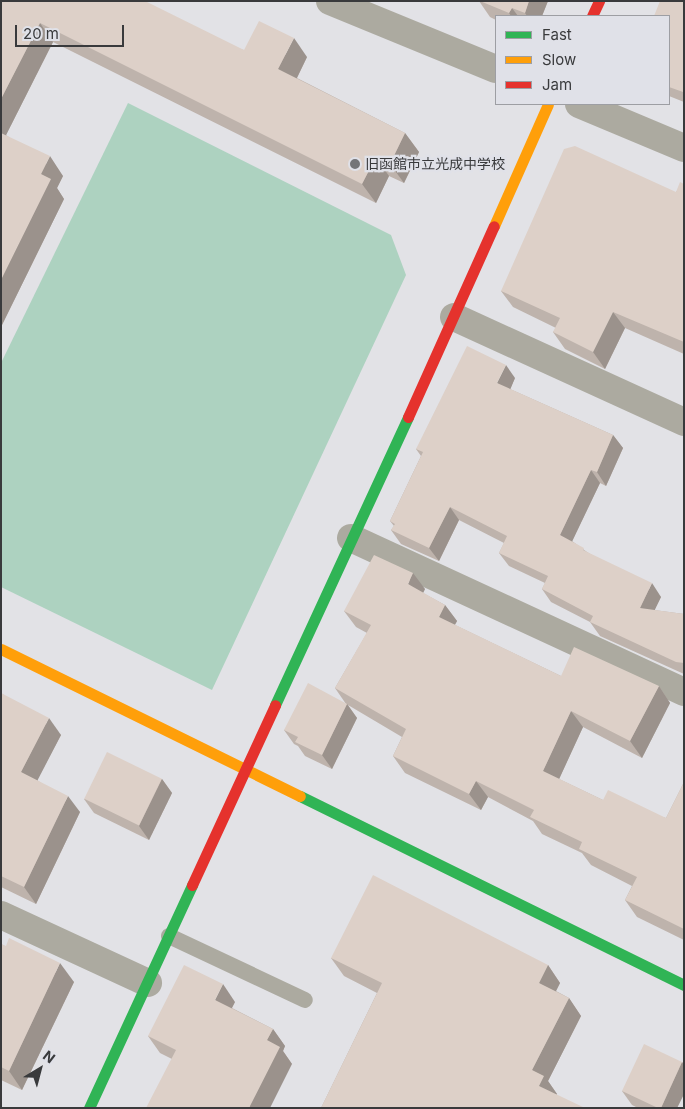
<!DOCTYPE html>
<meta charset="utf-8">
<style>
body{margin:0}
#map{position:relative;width:685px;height:1109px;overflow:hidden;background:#e2e2e6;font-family:Inter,"Noto Sans JP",sans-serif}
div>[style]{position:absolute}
.green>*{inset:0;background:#add2c0}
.lane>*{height:16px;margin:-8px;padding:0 8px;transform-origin:8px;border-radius:8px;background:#acaaa0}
.street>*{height:28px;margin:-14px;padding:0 14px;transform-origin:14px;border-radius:14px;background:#acaaa0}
.fast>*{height:11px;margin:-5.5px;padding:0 5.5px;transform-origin:5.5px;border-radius:5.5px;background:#30b455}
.slow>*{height:11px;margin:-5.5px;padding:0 5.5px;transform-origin:5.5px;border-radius:5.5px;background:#ff9f0a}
.jam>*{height:11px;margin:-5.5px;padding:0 5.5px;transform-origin:5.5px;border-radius:5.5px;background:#e5322d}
.wall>*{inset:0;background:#beb3ac}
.shaded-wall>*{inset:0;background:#9b928c}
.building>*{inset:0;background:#ddd0c8;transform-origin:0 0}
.dots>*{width:14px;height:14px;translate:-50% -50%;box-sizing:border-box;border:2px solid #e0e1e8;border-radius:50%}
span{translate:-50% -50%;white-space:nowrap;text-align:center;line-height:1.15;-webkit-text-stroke:4.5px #e0e1e8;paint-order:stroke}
.poi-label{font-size:14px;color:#393a3c}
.left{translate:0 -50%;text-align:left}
.frame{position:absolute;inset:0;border:2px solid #393a3c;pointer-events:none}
.legend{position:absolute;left:495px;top:15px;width:175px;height:90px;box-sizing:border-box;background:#e0e1e8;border:1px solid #9d9ea3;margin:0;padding:6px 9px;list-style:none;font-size:15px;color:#393a3c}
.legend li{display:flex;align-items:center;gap:10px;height:25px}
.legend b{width:25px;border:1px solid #9d9ea3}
.north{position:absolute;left:15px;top:1044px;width:50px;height:50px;-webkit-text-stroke:4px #e0e1e8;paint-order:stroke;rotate:37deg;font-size:14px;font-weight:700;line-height:20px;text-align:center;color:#393a3c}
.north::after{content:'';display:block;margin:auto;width:18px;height:22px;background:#393a3c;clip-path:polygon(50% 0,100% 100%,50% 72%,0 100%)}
.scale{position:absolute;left:15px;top:25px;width:109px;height:22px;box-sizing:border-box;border:2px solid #393a3c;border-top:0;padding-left:6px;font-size:15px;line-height:18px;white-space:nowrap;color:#393a3c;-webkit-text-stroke:4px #e0e1e8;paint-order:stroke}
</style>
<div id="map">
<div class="green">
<i style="clip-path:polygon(128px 103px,391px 235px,406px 275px,212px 690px,1px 587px,1px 363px)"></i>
</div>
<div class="lane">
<i style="left:169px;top:936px;width:150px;rotate:25.2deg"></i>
</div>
<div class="street">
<i style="left:330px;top:1px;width:179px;rotate:22.3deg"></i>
<i style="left:579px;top:104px;width:114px;rotate:22.7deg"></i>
<i style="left:454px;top:317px;width:253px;rotate:24.5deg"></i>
<i style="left:351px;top:538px;width:367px;rotate:24.8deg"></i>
<i style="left:1px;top:915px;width:162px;rotate:24.8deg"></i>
</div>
<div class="fast">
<i style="left:275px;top:705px;width:317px;rotate:-65.2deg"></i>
<i style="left:300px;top:796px;width:428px;rotate:26.2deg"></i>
<i style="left:89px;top:1108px;width:246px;rotate:-65.2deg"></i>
</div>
<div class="slow">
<i style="left:494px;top:226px;width:133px;rotate:-66.1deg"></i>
<i style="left:1px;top:649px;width:333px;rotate:26.2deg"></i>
</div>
<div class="jam">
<i style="left:592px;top:16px;width:17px;rotate:-65deg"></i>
<i style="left:408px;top:417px;width:209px;rotate:-65.8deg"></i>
<i style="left:192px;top:885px;width:198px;rotate:-65.2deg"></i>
</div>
<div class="wall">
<i style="clip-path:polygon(1px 1px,244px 50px,307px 57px,297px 78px,405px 133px,419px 152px,404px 183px,389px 176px,376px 203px,53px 42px,6px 135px,63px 176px,57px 188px,64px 199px,1px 327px)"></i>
<i style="clip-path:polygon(479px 1px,548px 1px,542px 16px,496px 16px,496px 20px,490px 17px)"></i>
<i style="clip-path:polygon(684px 1px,684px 102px,669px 96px,669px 16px)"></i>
<i style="clip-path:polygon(684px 184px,684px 354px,625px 328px,605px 369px,565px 349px,553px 332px,556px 328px,513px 307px,501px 291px,676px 192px)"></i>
<i style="clip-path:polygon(515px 378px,510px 389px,613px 435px,623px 448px,606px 486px,600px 483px,572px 541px,587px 552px,661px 597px,654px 610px,684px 614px,684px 674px,600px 636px,590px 622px,551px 602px,542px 589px,545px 583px,509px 566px,499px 553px,504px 543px,459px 520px,439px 561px,401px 544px,391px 530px,394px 526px,390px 521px,421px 456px,416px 449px)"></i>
<i style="clip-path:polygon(425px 589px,423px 593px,445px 605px,457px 621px,455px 625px,561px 676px,659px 686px,670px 703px,642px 758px,583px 727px,559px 779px,603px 800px,666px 818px,684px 782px,684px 940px,637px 917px,625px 900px,632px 886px,591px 865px,582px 853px,542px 834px,533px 821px,488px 797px,481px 810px,405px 773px,393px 756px,402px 737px,348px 705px,357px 718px,332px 769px,305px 756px,298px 746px,294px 744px,284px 730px,346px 704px,335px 688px,367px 633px,356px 627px,344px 611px)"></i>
<i style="clip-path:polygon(1px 693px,61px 735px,37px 780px,80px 812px,36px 904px,1px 887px)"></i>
<i style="clip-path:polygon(162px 779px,172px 793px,149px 840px,94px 813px,84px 799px)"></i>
<i style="clip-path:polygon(1px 944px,74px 982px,22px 1090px,1px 1080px)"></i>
<i style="clip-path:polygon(331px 958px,548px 965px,560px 983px,556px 991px,569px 998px,581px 1016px,548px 1081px,557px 1094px,321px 1108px,377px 993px,344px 976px)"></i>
<i style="clip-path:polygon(235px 1002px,232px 1008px,273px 1029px,285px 1046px,283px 1051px,292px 1064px,172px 1059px,160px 1053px,148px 1036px)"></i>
<i style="clip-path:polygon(682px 1062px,684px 1065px,684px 1094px,677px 1108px,638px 1108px,632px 1105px,622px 1091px)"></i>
</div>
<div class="shaded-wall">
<i style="clip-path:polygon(529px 1px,548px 1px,542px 16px,527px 16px,525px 13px)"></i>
<i style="clip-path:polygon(512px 8px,518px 16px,511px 16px,509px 13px)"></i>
<i style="clip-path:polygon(40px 23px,53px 42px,1px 145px,1px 99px)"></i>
<i style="clip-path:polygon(294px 38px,307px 57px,292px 88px,278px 69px)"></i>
<i style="clip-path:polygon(405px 133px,419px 152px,404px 183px,390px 164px)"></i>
<i style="clip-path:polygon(50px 156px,63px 176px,57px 188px,64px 199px,1px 327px,1px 280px,41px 174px)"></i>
<i style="clip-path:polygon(376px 157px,389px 176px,376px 203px,362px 184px)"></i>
<i style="clip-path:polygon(613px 312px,625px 328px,605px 369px,593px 352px)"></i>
<i style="clip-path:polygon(506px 365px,515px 378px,507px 397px,497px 383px)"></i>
<i style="clip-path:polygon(613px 435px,623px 448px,606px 486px,597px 472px)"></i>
<i style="clip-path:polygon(591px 470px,600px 483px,569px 548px,560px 535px)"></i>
<i style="clip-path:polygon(450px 507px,459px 520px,439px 561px,429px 548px)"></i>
<i style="clip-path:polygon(413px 573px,425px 589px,419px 601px,408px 584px)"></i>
<i style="clip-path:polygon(652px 583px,661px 597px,649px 622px,640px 608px)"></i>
<i style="clip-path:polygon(445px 605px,457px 621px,450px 633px,439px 617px)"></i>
<i style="clip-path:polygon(659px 686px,670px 703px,642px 758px,630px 741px)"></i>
<i style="clip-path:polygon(347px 704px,357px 718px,332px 769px,322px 755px)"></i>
<i style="clip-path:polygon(571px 711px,583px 727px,555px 788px,543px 771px)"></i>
<i style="clip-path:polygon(49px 718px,61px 735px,33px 789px,21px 772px)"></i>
<i style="clip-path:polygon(162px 779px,172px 793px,149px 840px,139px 826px)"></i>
<i style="clip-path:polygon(476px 781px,488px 797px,481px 810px,469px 794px)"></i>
<i style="clip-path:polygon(68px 796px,80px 812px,36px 904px,24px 887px)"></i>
<i style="clip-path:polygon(60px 963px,74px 982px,22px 1090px,9px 1071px)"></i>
<i style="clip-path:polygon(548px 965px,560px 983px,551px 1001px,539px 983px)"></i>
<i style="clip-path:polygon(223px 984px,235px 1002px,227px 1017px,215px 1000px)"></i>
<i style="clip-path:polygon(569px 998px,581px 1016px,548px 1081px,557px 1094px,552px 1104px,539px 1086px,532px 1070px)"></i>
<i style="clip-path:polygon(273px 1029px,285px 1046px,283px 1051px,292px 1064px,270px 1108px,249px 1108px,267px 1040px)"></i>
<i style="clip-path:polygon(682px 1062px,684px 1065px,684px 1094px,677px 1108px,661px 1108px)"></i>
</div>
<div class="building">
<i style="clip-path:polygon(1px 1px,145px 1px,244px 50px,259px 21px,294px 38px,278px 69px,405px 133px,390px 164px,376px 157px,362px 184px,40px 23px,1px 99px)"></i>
<i style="clip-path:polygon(480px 1px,529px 1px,525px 13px,512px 8px,509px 13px)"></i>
<i style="clip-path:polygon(660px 1px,684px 1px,684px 90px,683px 92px,669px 87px,669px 16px,654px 16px)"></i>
<i style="clip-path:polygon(1px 133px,50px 156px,41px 174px,51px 179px,1px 280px)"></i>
<i style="clip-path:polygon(575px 146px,676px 192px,680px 182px,684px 184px,684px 342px,613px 312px,593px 352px,553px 332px,560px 318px,501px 291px,564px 149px)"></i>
<i style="clip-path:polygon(467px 346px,506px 365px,497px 383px,613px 435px,597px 472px,591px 470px,560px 535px,584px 548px,583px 550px,652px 583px,640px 608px,684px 614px,684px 663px,676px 662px,590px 622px,593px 616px,542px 589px,548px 576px,499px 553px,507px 536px,450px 507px,429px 548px,391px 530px,395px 524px,390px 521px,423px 452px,416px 449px)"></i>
<i style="clip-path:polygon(374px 555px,413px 573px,408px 584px,445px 605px,439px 617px,561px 676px,574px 647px,659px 686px,630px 741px,571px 711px,543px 771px,603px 800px,608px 790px,666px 818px,684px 782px,684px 929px,625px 900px,637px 877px,579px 849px,582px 842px,530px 817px,534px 810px,476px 781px,469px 794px,393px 756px,406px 729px,335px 688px,371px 625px,344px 611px)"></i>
<i style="clip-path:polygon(308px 683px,347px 704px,322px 755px,295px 742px,298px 737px,284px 730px)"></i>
<i style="clip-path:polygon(1px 693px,49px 718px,21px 772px,68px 796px,24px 887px,1px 876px)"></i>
<i style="left:107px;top:752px;width:61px;height:52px;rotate:26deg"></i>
<i style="clip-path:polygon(373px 875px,548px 965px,539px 983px,569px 998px,532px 1070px,544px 1076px,539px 1086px,585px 1108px,321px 1108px,382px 983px,331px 958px)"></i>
<i style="clip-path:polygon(9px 938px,60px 963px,9px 1071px,1px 1067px,1px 944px,6px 946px)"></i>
<i style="clip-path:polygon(184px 965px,223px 984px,215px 1000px,273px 1029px,267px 1040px,280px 1047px,249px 1108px,146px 1108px,176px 1050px,148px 1036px)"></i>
<i style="clip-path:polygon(644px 1044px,682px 1062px,661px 1108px,658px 1108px,622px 1091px)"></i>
</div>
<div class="dots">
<i style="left:355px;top:164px;background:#747578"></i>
</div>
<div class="poi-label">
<span class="left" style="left:365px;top:164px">旧函館市立光成中学校</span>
</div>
<div class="frame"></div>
<ul class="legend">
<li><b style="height:6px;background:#30b455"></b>Fast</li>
<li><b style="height:6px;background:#ff9f0a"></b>Slow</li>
<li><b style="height:6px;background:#e5322d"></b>Jam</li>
</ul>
<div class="north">N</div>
<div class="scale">20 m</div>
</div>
